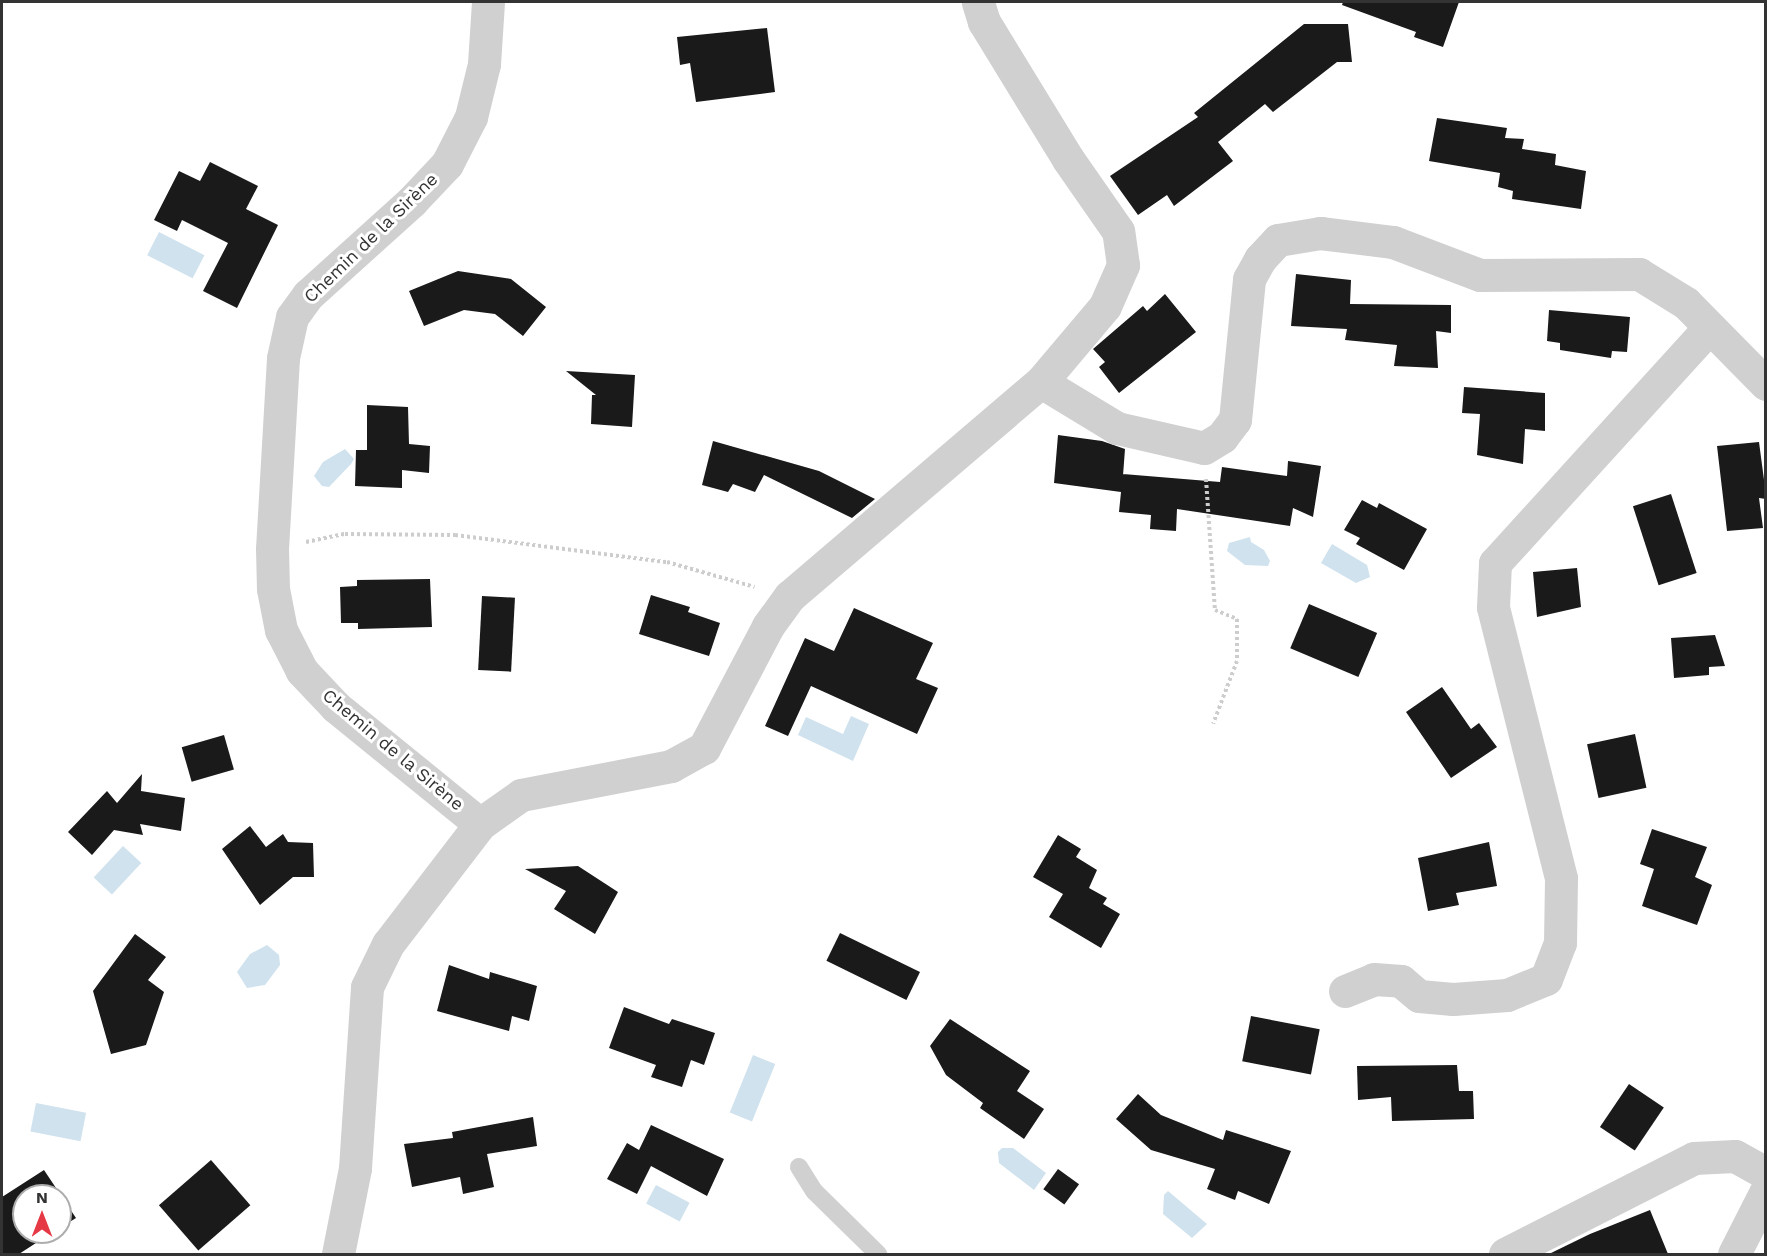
<!DOCTYPE html>
<meta charset="utf-8">
<style>
body{margin:0}
#map{position:relative;width:1767px;height:1256px;overflow:hidden;background:#fff;font-family:"Work Sans",sans-serif}
div>[style]{position:absolute}
.water>*{inset:0;background:#cfe2ee;transform-origin:0 0}
.building>*{inset:0;background:#1a1a1a;transform-origin:0 0}
.path>*{height:4px;margin-top:-2px;transform-origin:0;background:repeating-linear-gradient(90deg,#cdcdcd 0 3px,transparent 0 6px)}
.lane>*{height:18px;margin:-9px;padding:0 9px;transform-origin:9px;border-radius:9px;background:#d0d0d0}
.street>*{height:33px;margin:-16.5px;padding:0 16.5px;transform-origin:16.5px;border-radius:16.5px;background:#d0d0d0}
span{translate:-50% -50%;white-space:nowrap;text-align:center;line-height:1.15;-webkit-text-stroke:6px #fff;paint-order:stroke}
.street-label{font-size:18px;color:#333}
.frame{position:absolute;inset:0;border:3px solid #333;pointer-events:none}
.north{position:absolute;left:12px;top:1184px;width:60px;height:60px;box-sizing:border-box;background:#fff;border:2px solid #adadad;border-radius:50%;rotate:0deg;font-size:16px;font-weight:700;line-height:24px;text-align:center;color:#333}
.north::after{content:'';display:block;margin:auto;width:21px;height:27px;background:#e63946;clip-path:polygon(50% 0,100% 100%,50% 72%,0 100%)}
</style>
<div id="map">
<div class="water">
<i style="left:159px;top:232px;width:51px;height:26px;rotate:27deg"></i>
<i style="clip-path:polygon(345px 449px,354px 459px,351px 464px,329px 487px,322px 486px,314px 476px,323px 462px)"></i>
<i style="clip-path:polygon(1250px 537px,1251px 542px,1264px 550px,1270px 561px,1268px 566px,1245px 565px,1227px 551px,1229px 543px)"></i>
<i style="clip-path:polygon(1332px 544px,1367px 565px,1370px 577px,1356px 583px,1321px 563px)"></i>
<i style="clip-path:polygon(851px 716px,869px 724px,853px 761px,798px 735px,806px 717px,843px 734px)"></i>
<i style="left:123px;top:846px;width:25px;height:43px;rotate:43deg"></i>
<i style="clip-path:polygon(267px 945px,279px 955px,280px 965px,265px 985px,247px 988px,237px 972px,250px 954px)"></i>
<i style="left:753px;top:1055px;width:24px;height:62px;rotate:22deg"></i>
<i style="left:36px;top:1103px;width:51px;height:29px;rotate:11deg"></i>
<i style="clip-path:polygon(1002px 1148px,1013px 1148px,1046px 1173px,1034px 1190px,999px 1163px,998px 1152px)"></i>
<i style="left:656px;top:1185px;width:38px;height:21px;rotate:28deg"></i>
<i style="clip-path:polygon(1168px 1191px,1207px 1224px,1192px 1238px,1163px 1214px,1164px 1195px)"></i>
</div>
<div class="building">
<i style="clip-path:polygon(1343px 2px,1459px 2px,1443px 47px,1414px 37px,1416px 32px,1342px 5px)"></i>
<i style="clip-path:polygon(1304px 24px,1348px 24px,1352px 62px,1337px 62px,1273px 112px,1265px 104px,1218px 142px,1233px 161px,1174px 206px,1167px 195px,1138px 215px,1110px 176px,1198px 117px,1194px 113px)"></i>
<i style="clip-path:polygon(767px 28px,775px 92px,696px 102px,690px 63px,680px 65px,677px 37px)"></i>
<i style="clip-path:polygon(1437px 118px,1507px 128px,1505px 138px,1524px 139px,1522px 149px,1556px 154px,1555px 165px,1586px 171px,1581px 209px,1512px 199px,1513px 191px,1498px 187px,1500px 173px,1429px 161px)"></i>
<i style="clip-path:polygon(210px 162px,258px 186px,246px 209px,278px 225px,237px 308px,203px 291px,228px 243px,182px 220px,177px 231px,154px 220px,179px 171px,200px 181px)"></i>
<i style="clip-path:polygon(458px 271px,511px 279px,546px 307px,523px 336px,495px 314px,464px 310px,424px 326px,409px 291px)"></i>
<i style="clip-path:polygon(1296px 274px,1351px 280px,1350px 304px,1451px 305px,1451px 333px,1436px 331px,1438px 368px,1394px 366px,1397px 345px,1345px 340px,1347px 329px,1291px 326px)"></i>
<i style="clip-path:polygon(1165px 294px,1196px 332px,1119px 393px,1099px 367px,1105px 362px,1093px 349px,1143px 306px,1147px 311px)"></i>
<i style="clip-path:polygon(1549px 310px,1630px 317px,1627px 352px,1612px 351px,1611px 358px,1560px 350px,1560px 343px,1547px 341px)"></i>
<i style="clip-path:polygon(566px 371px,635px 375px,632px 427px,591px 424px,592px 395px,596px 395px)"></i>
<i style="clip-path:polygon(1464px 387px,1545px 393px,1545px 431px,1525px 429px,1523px 464px,1477px 455px,1480px 414px,1462px 413px)"></i>
<i style="clip-path:polygon(367px 405px,408px 407px,409px 444px,430px 446px,429px 473px,402px 470px,402px 488px,355px 486px,356px 450px,367px 450px)"></i>
<i style="clip-path:polygon(1058px 435px,1102px 441px,1125px 449px,1122px 489px,1123px 474px,1220px 482px,1222px 467px,1287px 476px,1288px 461px,1321px 466px,1313px 517px,1293px 508px,1290px 526px,1177px 509px,1176px 531px,1150px 529px,1151px 515px,1119px 512px,1121px 492px,1054px 483px)"></i>
<i style="clip-path:polygon(713px 441px,819px 471px,875px 499px,852px 518px,764px 475px,755px 492px,733px 484px,728px 492px,702px 485px)"></i>
<i style="clip-path:polygon(1759px 442px,1766px 495px,1766px 499px,1759px 498px,1763px 528px,1727px 531px,1717px 446px)"></i>
<i style="left:1671px;top:494px;width:83px;height:40px;rotate:72deg"></i>
<i style="clip-path:polygon(1362px 500px,1377px 508px,1379px 503px,1427px 529px,1404px 570px,1356px 544px,1360px 538px,1344px 530px)"></i>
<i style="clip-path:polygon(1577px 568px,1581px 607px,1537px 617px,1533px 572px)"></i>
<i style="clip-path:polygon(430px 579px,432px 627px,358px 629px,358px 623px,341px 623px,340px 587px,357px 586px,357px 580px)"></i>
<i style="clip-path:polygon(651px 595px,690px 607px,688px 612px,720px 623px,709px 656px,639px 634px)"></i>
<i style="left:482px;top:596px;width:33px;height:74px;rotate:3deg"></i>
<i style="left:1309px;top:604px;width:74px;height:48px;rotate:23deg"></i>
<i style="clip-path:polygon(854px 608px,933px 643px,916px 679px,938px 688px,917px 734px,811px 686px,788px 736px,765px 726px,805px 638px,834px 651px)"></i>
<i style="clip-path:polygon(1715px 635px,1725px 666px,1709px 667px,1709px 675px,1674px 678px,1671px 638px)"></i>
<i style="clip-path:polygon(1442px 687px,1471px 729px,1479px 723px,1497px 747px,1451px 778px,1406px 712px)"></i>
<i style="left:1635px;top:734px;width:55px;height:49px;rotate:78deg"></i>
<i style="left:224px;top:735px;width:36px;height:44px;rotate:74deg"></i>
<i style="clip-path:polygon(142px 774px,141px 791px,185px 798px,181px 831px,140px 824px,143px 835px,114px 830px,92px 855px,68px 832px,107px 791px,117px 803px)"></i>
<i style="clip-path:polygon(250px 826px,266px 847px,283px 834px,288px 842px,313px 843px,314px 877px,293px 877px,260px 905px,222px 849px)"></i>
<i style="clip-path:polygon(1652px 829px,1707px 847px,1695px 877px,1712px 885px,1697px 925px,1642px 906px,1654px 869px,1640px 864px)"></i>
<i style="clip-path:polygon(1058px 835px,1081px 849px,1076px 857px,1097px 870px,1089px 888px,1107px 898px,1103px 904px,1120px 914px,1101px 948px,1049px 917px,1063px 894px,1033px 877px)"></i>
<i style="clip-path:polygon(1489px 842px,1497px 886px,1456px 893px,1459px 905px,1428px 911px,1418px 858px)"></i>
<i style="clip-path:polygon(578px 866px,618px 892px,595px 934px,554px 909px,566px 891px,525px 869px)"></i>
<i style="left:840px;top:933px;width:89px;height:31px;rotate:26deg"></i>
<i style="clip-path:polygon(135px 934px,166px 957px,148px 980px,164px 992px,146px 1045px,111px 1054px,93px 991px)"></i>
<i style="clip-path:polygon(449px 965px,489px 979px,490px 972px,537px 986px,529px 1021px,512px 1016px,509px 1031px,437px 1011px)"></i>
<i style="clip-path:polygon(624px 1007px,669px 1024px,672px 1019px,715px 1033px,704px 1065px,691px 1060px,682px 1087px,651px 1077px,656px 1065px,609px 1048px)"></i>
<i style="left:1251px;top:1016px;width:70px;height:46px;rotate:11deg"></i>
<i style="clip-path:polygon(950px 1019px,1030px 1071px,1017px 1091px,1044px 1109px,1024px 1139px,980px 1108px,983px 1103px,946px 1075px,930px 1046px)"></i>
<i style="clip-path:polygon(1457px 1065px,1459px 1091px,1473px 1091px,1474px 1119px,1392px 1121px,1391px 1097px,1358px 1100px,1357px 1066px)"></i>
<i style="left:1629px;top:1084px;width:42px;height:52px;rotate:34deg"></i>
<i style="clip-path:polygon(1138px 1094px,1161px 1115px,1223px 1140px,1226px 1130px,1291px 1151px,1269px 1204px,1238px 1191px,1235px 1200px,1207px 1189px,1215px 1169px,1151px 1150px,1116px 1119px)"></i>
<i style="clip-path:polygon(533px 1117px,537px 1146px,487px 1154px,494px 1187px,463px 1194px,460px 1177px,412px 1187px,404px 1144px,453px 1138px,452px 1132px)"></i>
<i style="clip-path:polygon(651px 1125px,724px 1159px,707px 1196px,651px 1166px,637px 1194px,607px 1179px,627px 1143px,639px 1150px)"></i>
<i style="left:211px;top:1160px;width:60px;height:69px;rotate:49deg"></i>
<i style="left:1058px;top:1169px;width:26px;height:25px;rotate:36deg"></i>
<i style="clip-path:polygon(44px 1170px,76px 1218px,60px 1228px,60px 1196px,24px 1196px,24px 1232px,53px 1232px,19px 1254px,2px 1254px,2px 1197px)"></i>
<i style="clip-path:polygon(1650px 1210px,1668px 1254px,1549px 1254px,1590px 1234px)"></i>
</div>
<div class="path">
<i style="left:1206px;top:479px;width:131px;rotate:86.1deg"></i>
<i style="left:1215px;top:610px;width:24px;rotate:22deg"></i>
<i style="left:1237px;top:619px;width:42px;rotate:90deg"></i>
<i style="left:1237px;top:661px;width:67px;rotate:110.9deg"></i>
<i style="left:306px;top:542px;width:40px;rotate:-12deg"></i>
<i style="left:345px;top:534px;width:110px;rotate:0.5deg"></i>
<i style="left:455px;top:535px;width:214px;rotate:7.3deg"></i>
<i style="left:667px;top:562px;width:91px;rotate:15.9deg"></i>
</div>
<div class="lane">
<i style="left:799px;top:1167px;width:28px;rotate:58deg"></i>
<i style="left:814px;top:1191px;width:90px;rotate:44.5deg"></i>
</div>
<div class="street">
<i style="left:1041px;top:382px;width:89px;rotate:31.2deg"></i>
<i style="left:1117px;top:428px;width:89px;rotate:12.9deg"></i>
<i style="left:1204px;top:448px;width:21px;rotate:-31deg"></i>
<i style="left:1222px;top:437px;width:21px;rotate:-53deg"></i>
<i style="left:1235px;top:420px;width:142px;rotate:-84.3deg"></i>
<i style="left:1249px;top:279px;width:23px;rotate:-61deg"></i>
<i style="left:1260px;top:259px;width:26px;rotate:-47deg"></i>
<i style="left:1278px;top:240px;width:43px;rotate:-9.5deg"></i>
<i style="left:1320px;top:233px;width:74px;rotate:7deg"></i>
<i style="left:1393px;top:242px;width:93px;rotate:20.8deg"></i>
<i style="left:1480px;top:275px;width:159px;rotate:-0.4deg"></i>
<i style="left:1639px;top:274px;width:55px;rotate:31.7deg"></i>
<i style="left:1686px;top:303px;width:114px;rotate:45.4deg"></i>
<i style="left:480px;top:824px;width:50px;rotate:-35.3deg"></i>
<i style="left:521px;top:795px;width:153px;rotate:-10.9deg"></i>
<i style="left:671px;top:766px;width:38px;rotate:-29deg"></i>
<i style="left:704px;top:748px;width:138px;rotate:-62.3deg"></i>
<i style="left:768px;top:626px;width:37px;rotate:-54deg"></i>
<i style="left:790px;top:596px;width:330px;rotate:-40.5deg"></i>
<i style="left:1041px;top:382px;width:99px;rotate:-49.9deg"></i>
<i style="left:1105px;top:306px;width:45px;rotate:-66.3deg"></i>
<i style="left:1123px;top:265px;width:34px;rotate:-98deg"></i>
<i style="left:1118px;top:231px;width:88px;rotate:-124.8deg"></i>
<i style="left:1068px;top:159px;width:161px;rotate:-121.5deg"></i>
<i style="left:984px;top:22px;width:21px;rotate:-107deg"></i>
<i style="left:1345px;top:991px;width:31px;rotate:-22deg"></i>
<i style="left:1374px;top:979px;width:27px;rotate:4deg"></i>
<i style="left:1401px;top:981px;width:23px;rotate:40deg"></i>
<i style="left:1419px;top:996px;width:34px;rotate:5deg"></i>
<i style="left:1453px;top:999px;width:54px;rotate:-4.2deg"></i>
<i style="left:1507px;top:995px;width:42px;rotate:-22.3deg"></i>
<i style="left:1546px;top:979px;width:39px;rotate:-69deg"></i>
<i style="left:1560px;top:943px;width:65px;rotate:-89.1deg"></i>
<i style="left:1561px;top:878px;width:279px;rotate:-104.1deg"></i>
<i style="left:1493px;top:607px;width:44px;rotate:-87.4deg"></i>
<i style="left:1495px;top:563px;width:318px;rotate:-47.7deg"></i>
<i style="left:338px;top:1254px;width:88px;rotate:-78.8deg"></i>
<i style="left:355px;top:1168px;width:181px;rotate:-86.2deg"></i>
<i style="left:367px;top:987px;width:48px;rotate:-64deg"></i>
<i style="left:388px;top:944px;width:151px;rotate:-52.5deg"></i>
<i style="left:480px;top:824px;width:186px;rotate:-140.9deg"></i>
<i style="left:336px;top:707px;width:50px;rotate:-133.4deg"></i>
<i style="left:302px;top:671px;width:46px;rotate:-117.1deg"></i>
<i style="left:281px;top:630px;width:42px;rotate:-101deg"></i>
<i style="left:273px;top:589px;width:40px;rotate:-91.4deg"></i>
<i style="left:272px;top:549px;width:191px;rotate:-86.7deg"></i>
<i style="left:283px;top:358px;width:42px;rotate:-77.6deg"></i>
<i style="left:292px;top:317px;width:27px;rotate:-54deg"></i>
<i style="left:308px;top:295px;width:140px;rotate:-42.1deg"></i>
<i style="left:412px;top:201px;width:51px;rotate:-46.6deg"></i>
<i style="left:447px;top:164px;width:53px;rotate:-62.9deg"></i>
<i style="left:471px;top:117px;width:55px;rotate:-76.2deg"></i>
<i style="left:484px;top:64px;width:62px;rotate:-86.3deg"></i>
<i style="left:1505px;top:1254px;width:212px;rotate:-26.9deg"></i>
<i style="left:1694px;top:1158px;width:41px;rotate:-2.8deg"></i>
<i style="left:1735px;top:1156px;width:35px;rotate:29deg"></i>
<i style="left:1734px;top:1254px;width:71px;rotate:-63.1deg"></i>
</div>
<div class="street-label">
<span style="left:371px;top:238px;rotate:-44deg">Chemin de la Sirène</span>
<span style="left:393px;top:750px;rotate:40deg">Chemin de la Sirène</span>
</div>
<div class="frame"></div>
<div class="north">N</div>
</div>
